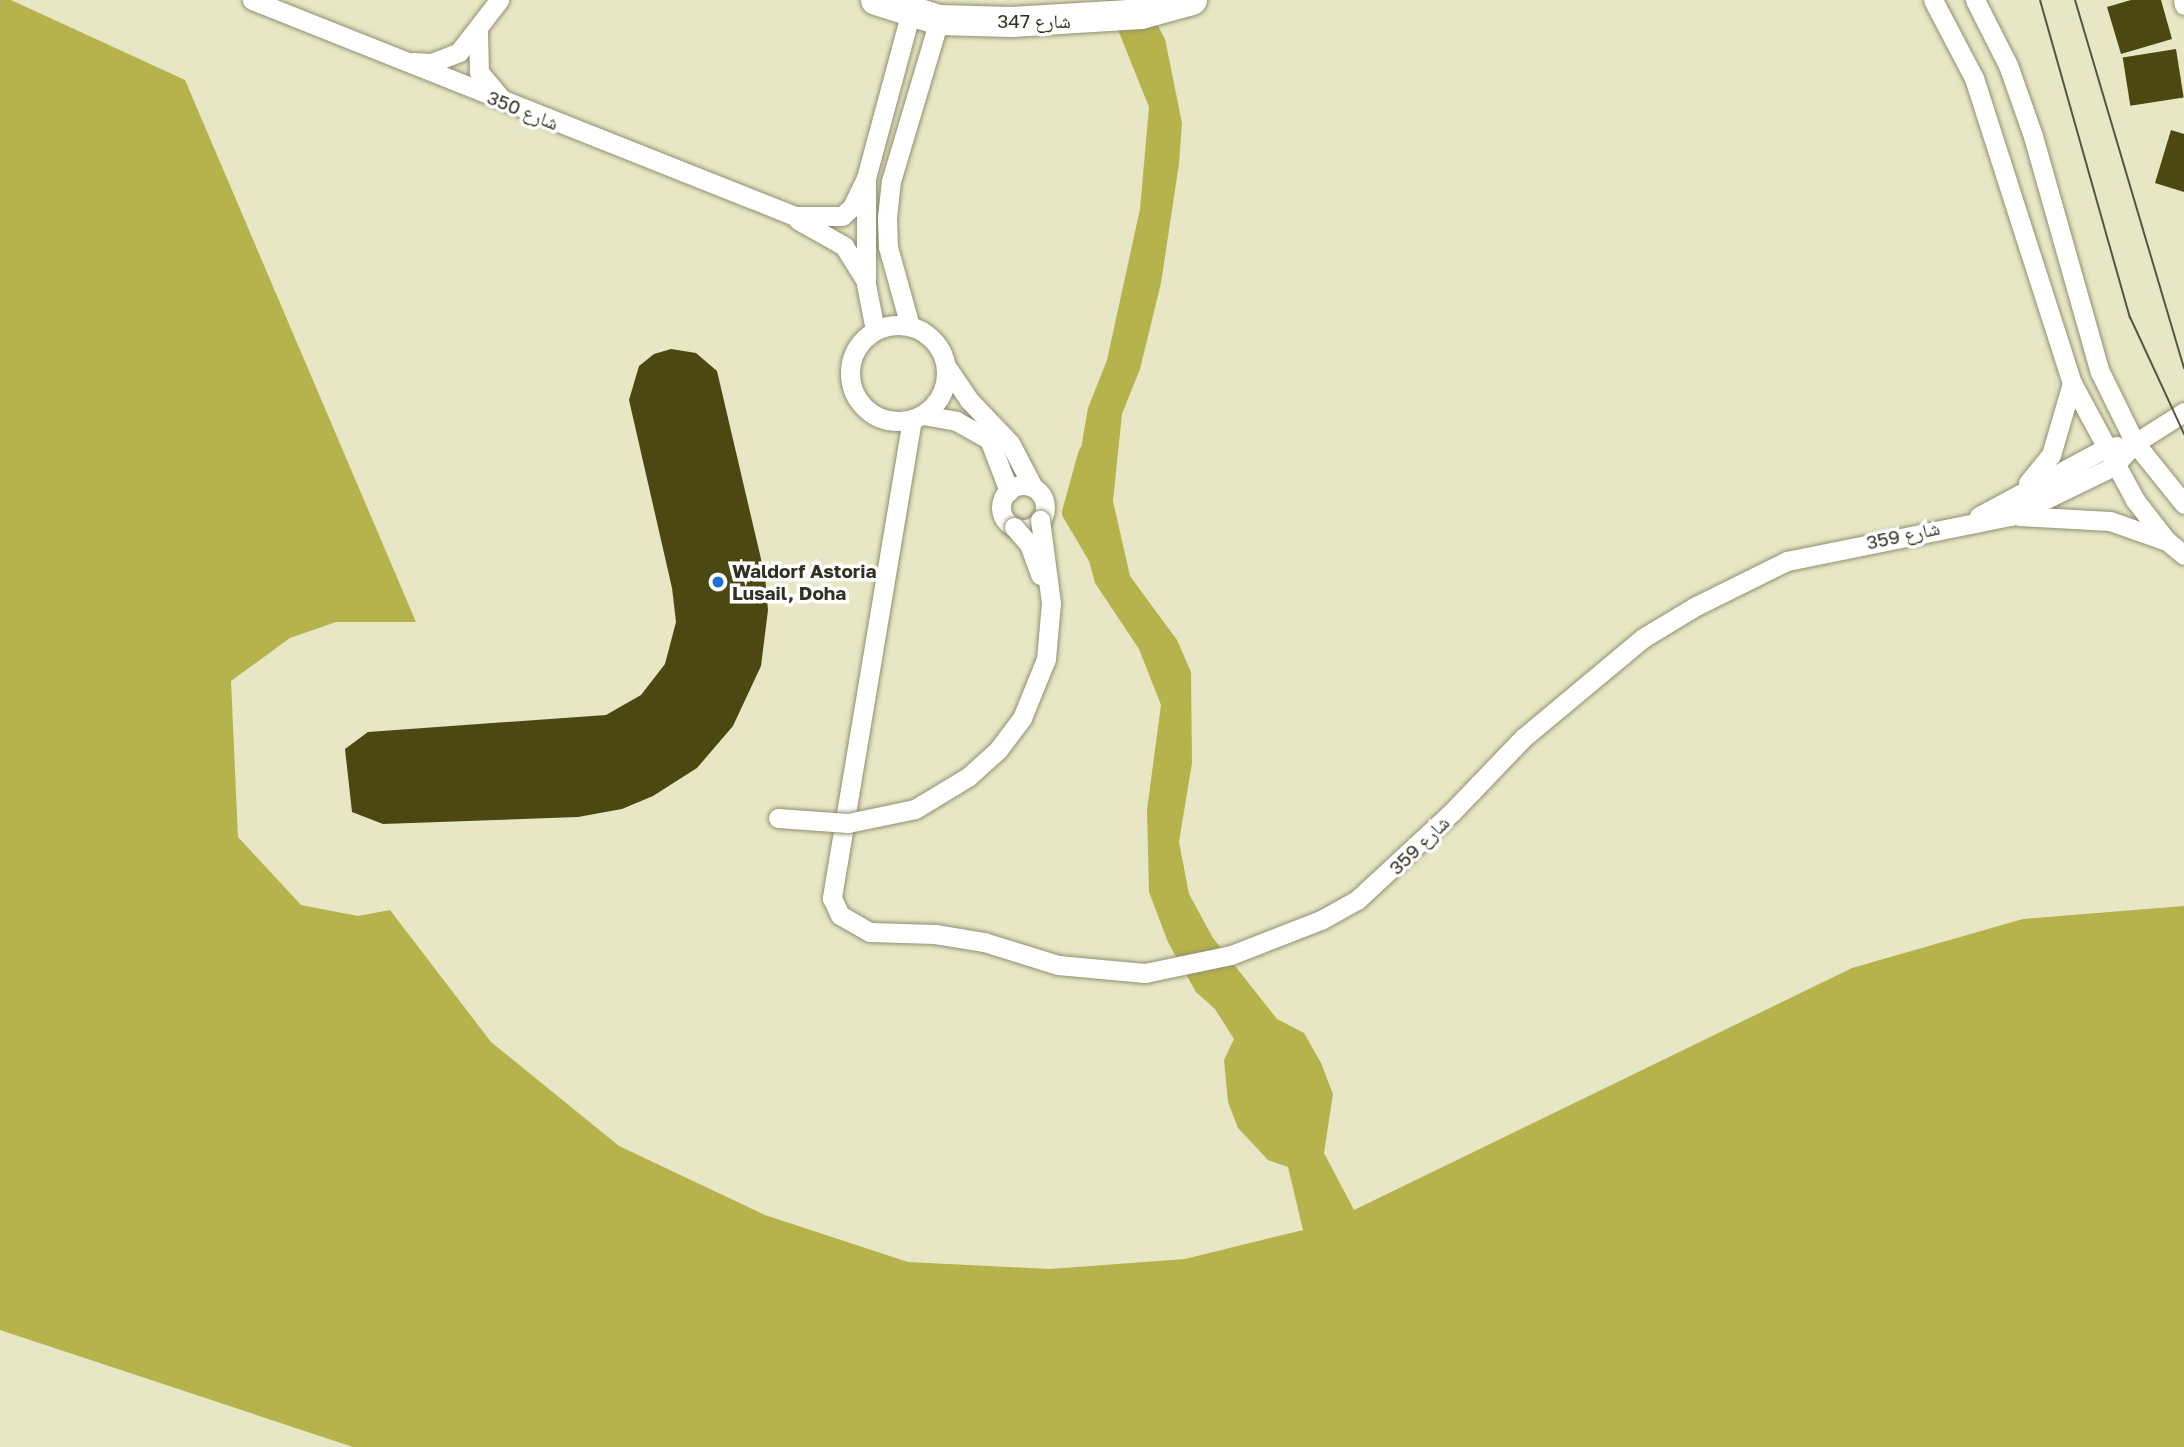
<!DOCTYPE html>
<meta charset="utf-8">
<style>
body{margin:0}
#map{position:relative;width:2184px;height:1447px;overflow:hidden;background:#e7e7c5;font-family:"Golos Text","Noto Naskh Arabic",sans-serif}
div>[style]{position:absolute}
.water>*{inset:0;background:#b6b24c}
.canal>*{height:21px;margin:-10.5px;padding:0 10.5px;transform-origin:10.5px;border-radius:10.5px;background:#b6b24c}
.building>*{inset:0;background:#4b4911;transform-origin:0 0}
.roads{filter:drop-shadow(0 0 2px #909070) drop-shadow(0 0 2px #909070)}
.street>*{height:19px;margin:-9.5px;padding:0 9.5px;transform-origin:9.5px;border-radius:9.5px;background:#fff}
.street>.ring{margin:-9.5px;padding:0;box-sizing:content-box;background:none;border:19px solid #fff;border-radius:50%}
.primary>*{height:30px;margin:-15px;padding:0 15px;transform-origin:15px;border-radius:15px;background:#fff}
.tram>*{height:2px;margin:-1px;padding:0 1px;transform-origin:1px;border-radius:1px;background:#554}
.bridges{filter:drop-shadow(0 0 2px #909070) drop-shadow(0 0 2px #909070)}
.street-bridge>*{height:19px;margin:-9.5px;padding:0 9.5px;transform-origin:9.5px;border-radius:9.5px;background:#fff}
.dots>*{width:19px;height:19px;translate:-50% -50%;box-sizing:border-box;border:4px solid #fff;border-radius:50%}
span{translate:-50% -50%;white-space:nowrap;text-align:center;line-height:1.15;-webkit-text-stroke:7px #fff;paint-order:stroke}
.street-label{font-size:19px;color:#303023}
.poi-label{font-size:19px;color:#303023;font-weight:700}
.left{translate:0 -50%;text-align:left}
</style>
<div id="map">
<div class="water">
<i style="clip-path:polygon(0 0,11px 0,185px 80px,416px 622px,336px 622px,290px 638px,231px 681px,238px 837px,301px 905px,358px 916px,390px 910px,491px 1042px,619px 1146px,765px 1215px,908px 1262px,1050px 1269px,1185px 1259px,1303px 1230px,1288px 1167px,1268px 1160px,1238px 1128px,1228px 1102px,1224px 1060px,1234px 1039px,1215px 1009px,1196px 992px,1168px 942px,1149px 892px,1147px 810px,1161px 705px,1139px 649px,1095px 583px,1086px 549px,1081px 449px,1088px 408px,1107px 360px,1140px 209px,1149px 107px,1106px 0,1144px 0,1165px 39px,1182px 123px,1179px 164px,1161px 283px,1140px 369px,1122px 414px,1113px 501px,1130px 576px,1177px 640px,1191px 672px,1192px 763px,1179px 842px,1189px 894px,1213px 938px,1277px 1019px,1304px 1033px,1321px 1063px,1333px 1094px,1324px 1153px,1354px 1210px,1852px 968px,2023px 919px,2184px 906px,2184px 1447px,353px 1447px,0 1330px)"></i>
</div>
<div class="canal">
<i style="left:1088px;top:454px;width:60px;rotate:105.4deg"></i>
<i style="left:1072px;top:512px;width:51px;rotate:59.4deg"></i>
</div>
<div class="building">
<i style="clip-path:polygon(2131px 0,2161px 0,2172px 39px,2121px 54px,2107px 7px)"></i>
<i style="left:2176px;top:49px;width:49px;height:54px;rotate:81deg"></i>
<i style="clip-path:polygon(2171px 130px,2184px 134px,2184px 192px,2155px 183px)"></i>
<i style="clip-path:polygon(671px 349px,696px 353px,717px 371px,765px 576px,768px 610px,761px 666px,733px 726px,697px 768px,653px 796px,622px 809px,578px 817px,383px 824px,352px 812px,345px 749px,368px 732px,606px 715px,641px 695px,665px 664px,676px 622px,672px 588px,629px 400px,639px 366px,654px 354px)"></i>
</div>
<div class="roads">
<div class="street">
<i style="left:252px;top:0;width:584px;rotate:21.69deg"></i>
<i style="left:795px;top:216px;width:47px"></i>
<i style="left:842px;top:216px;width:13px;rotate:-42deg"></i>
<i style="left:852px;top:207px;width:32px;rotate:-64deg"></i>
<i style="left:1933px;top:0;width:88px;rotate:62.3deg"></i>
<i style="left:1974px;top:78px;width:320px;rotate:72.2deg"></i>
<i style="left:2072px;top:383px;width:133px;rotate:61.7deg"></i>
<i style="left:2135px;top:500px;width:51px;rotate:52.2deg"></i>
<i style="left:2166px;top:540px;width:23px;rotate:40deg"></i>
<i style="left:1975px;top:0;width:73px;rotate:63.1deg"></i>
<i style="left:2008px;top:65px;width:75px;rotate:70.6deg"></i>
<i style="left:2033px;top:136px;width:245px;rotate:74.2deg"></i>
<i style="left:2100px;top:372px;width:79px;rotate:63.8deg"></i>
<i style="left:2135px;top:443px;width:78px;rotate:51.2deg"></i>
<i style="left:2183px;top:0;width:5px;rotate:79deg"></i>
<i style="left:478px;top:32px;width:40px;rotate:88.6deg"></i>
<i style="left:479px;top:72px;width:33px;rotate:50deg"></i>
<i style="left:413px;top:62px;width:18px;rotate:3deg"></i>
<i style="left:431px;top:63px;width:30px;rotate:-21deg"></i>
<i style="left:459px;top:52px;width:66px;rotate:-52.4deg"></i>
<i style="left:798px;top:220px;width:53px;rotate:29.5deg"></i>
<i style="left:844px;top:246px;width:38px;rotate:58deg"></i>
<i class="ring" style="left:850px;top:325px;width:77px;height:77px"></i>
<i style="left:910px;top:326px;width:82px;rotate:-105.6deg"></i>
<i style="left:888px;top:247px;width:29px;rotate:-92deg"></i>
<i style="left:887px;top:218px;width:37px;rotate:-84deg"></i>
<i style="left:891px;top:181px;width:168px;rotate:-73.4deg"></i>
<i style="left:875px;top:330px;width:47px;rotate:-101.1deg"></i>
<i style="left:866px;top:284px;width:106px;rotate:-90deg"></i>
<i style="left:866px;top:178px;width:173px;rotate:-74.9deg"></i>
<i style="left:946px;top:366px;width:41px;rotate:55.9deg"></i>
<i style="left:969px;top:400px;width:59px;rotate:46.4deg"></i>
<i style="left:1010px;top:443px;width:50px;rotate:62.4deg"></i>
<i style="left:923px;top:415px;width:34px;rotate:10deg"></i>
<i style="left:956px;top:421px;width:38px;rotate:29deg"></i>
<i style="left:989px;top:439px;width:56px;rotate:69deg"></i>
<i style="left:912px;top:419px;width:486px;rotate:99.5deg"></i>
<i style="left:832px;top:898px;width:19px;rotate:65deg"></i>
<i style="left:840px;top:915px;width:34px;rotate:30deg"></i>
<i style="left:870px;top:932px;width:65px;rotate:1.8deg"></i>
<i style="left:935px;top:934px;width:50px;rotate:9.3deg"></i>
<i style="left:984px;top:942px;width:77px;rotate:17.3deg"></i>
<i style="left:1058px;top:965px;width:87px;rotate:5.3deg"></i>
<i style="left:1145px;top:973px;width:88px;rotate:-11.8deg"></i>
<i style="left:1231px;top:955px;width:97px;rotate:-21.3deg"></i>
<i style="left:1321px;top:920px;width:41px;rotate:-29.1deg"></i>
<i style="left:1357px;top:900px;width:129px;rotate:-42.8deg"></i>
<i style="left:1452px;top:812px;width:103px;rotate:-46.2deg"></i>
<i style="left:1523px;top:738px;width:156px;rotate:-39.8deg"></i>
<i style="left:1643px;top:638px;width:62px;rotate:-31.1deg"></i>
<i style="left:1696px;top:606px;width:102px;rotate:-26.3deg"></i>
<i style="left:1787px;top:561px;width:228px;rotate:-11.4deg"></i>
<i style="left:2011px;top:516px;width:114px;rotate:-25.9deg"></i>
<i style="left:2114px;top:466px;width:31px;rotate:-48deg"></i>
<i style="left:2135px;top:443px;width:58px;rotate:-32.3deg"></i>
<i style="left:2028px;top:483px;width:36px;rotate:-51deg"></i>
<i style="left:2051px;top:455px;width:75px;rotate:-73.7deg"></i>
<i class="ring" style="left:1001px;top:485px;width:25px;height:25px"></i>
<i style="left:1979px;top:516px;width:142px;rotate:-28.2deg"></i>
<i style="left:2104px;top:449px;width:13px;rotate:-13deg"></i>
<i style="left:2019px;top:516px;width:91px;rotate:3.1deg"></i>
<i style="left:2110px;top:521px;width:57px;rotate:19.4deg"></i>
</div>
<div class="primary">
<i style="left:876px;top:0;width:66px;rotate:17.6deg"></i>
<i style="left:939px;top:20px;width:73px;rotate:1.6deg"></i>
<i style="left:1012px;top:22px;width:129px;rotate:-3.5deg"></i>
<i style="left:1141px;top:14px;width:53px;rotate:-15.4deg"></i>
</div>
</div>
<div class="tram">
<i style="left:2040px;top:0;width:330px;rotate:74.2deg"></i>
<i style="left:2130px;top:317px;width:129px;rotate:65.2deg"></i>
<i style="left:2075px;top:0;width:384px;rotate:73.5deg"></i>
</div>
<div class="bridges">
<div class="street-bridge">
<i style="left:1014px;top:527px;width:23px;rotate:49deg"></i>
<i style="left:1029px;top:544px;width:33px;rotate:70deg"></i>
<i style="left:778px;top:818px;width:70px;rotate:4.1deg"></i>
<i style="left:848px;top:823px;width:68px;rotate:-11.8deg"></i>
<i style="left:915px;top:809px;width:62px;rotate:-31.1deg"></i>
<i style="left:968px;top:777px;width:40px;rotate:-42deg"></i>
<i style="left:998px;top:750px;width:40px;rotate:-53deg"></i>
<i style="left:1022px;top:718px;width:64px;rotate:-67.9deg"></i>
<i style="left:1046px;top:659px;width:56px;rotate:-84.9deg"></i>
<i style="left:1051px;top:603px;width:84px;rotate:-97.5deg"></i>
</div>
</div>
<div class="dots">
<i style="left:718px;top:582px;background:#1b70da"></i>
</div>
<div class="street-label">
<span style="left:1034px;top:21px">شارع 347</span>
<span style="left:523px;top:110px;rotate:22deg">شارع 350</span>
<span style="left:1903px;top:535px;rotate:-12deg">شارع 359</span>
<span style="left:1419px;top:845px;rotate:-44deg">شارع 359</span>
</div>
<div class="poi-label">
<span class="left" style="left:732px;top:582px">Waldorf Astoria<br>Lusail, Doha</span>
</div>
</div>
